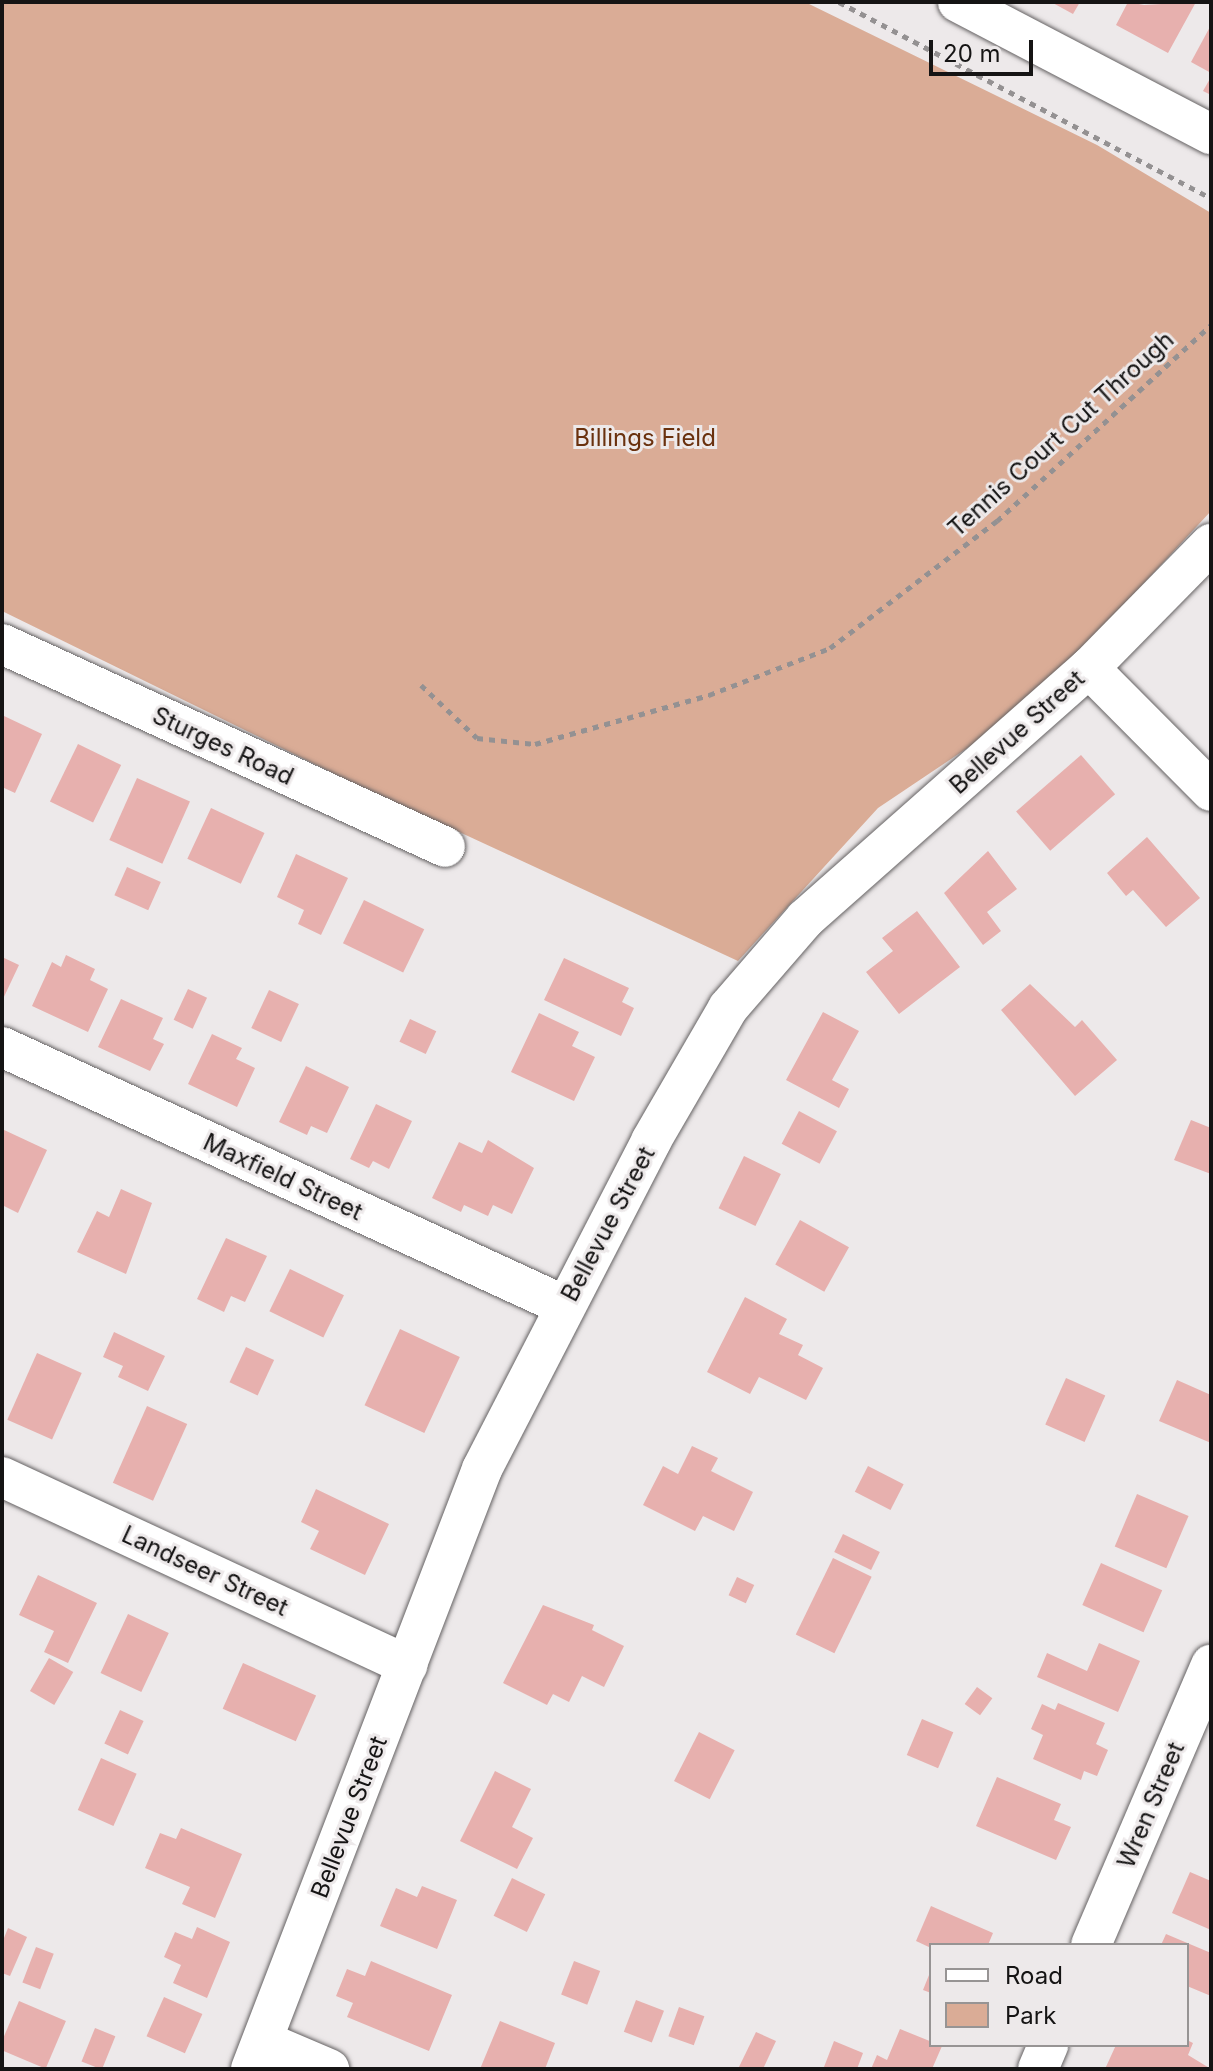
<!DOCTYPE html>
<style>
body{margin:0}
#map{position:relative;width:1213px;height:2071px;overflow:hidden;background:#ede9ea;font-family:Inter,sans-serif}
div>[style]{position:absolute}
.green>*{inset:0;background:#daac96}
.building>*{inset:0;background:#e7b0ae;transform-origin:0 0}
.path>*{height:5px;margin-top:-2.5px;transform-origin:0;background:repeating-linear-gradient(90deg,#949192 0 6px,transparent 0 12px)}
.roads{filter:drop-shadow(0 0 2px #656263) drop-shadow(0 0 2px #656263)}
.minor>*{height:40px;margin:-20px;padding:0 20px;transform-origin:20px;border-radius:20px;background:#fff}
span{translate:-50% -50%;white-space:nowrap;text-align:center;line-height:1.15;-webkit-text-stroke:6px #ede9ea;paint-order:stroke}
.street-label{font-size:24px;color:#151414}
.park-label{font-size:24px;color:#6a310e}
.frame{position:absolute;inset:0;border:4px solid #151414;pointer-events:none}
.legend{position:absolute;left:929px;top:1943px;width:260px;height:104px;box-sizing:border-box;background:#ede9ea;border:2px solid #979494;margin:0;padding:10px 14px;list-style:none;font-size:24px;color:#151414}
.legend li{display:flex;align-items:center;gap:16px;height:40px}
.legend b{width:40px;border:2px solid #979494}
.scale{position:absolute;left:929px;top:40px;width:104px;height:36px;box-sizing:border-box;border:4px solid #151414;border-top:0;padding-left:10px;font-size:24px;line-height:28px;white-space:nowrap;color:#151414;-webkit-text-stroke:6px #ede9ea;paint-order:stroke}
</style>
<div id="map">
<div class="green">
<i style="clip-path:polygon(2px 2px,805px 2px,1097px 145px,1211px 213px,1211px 511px,1030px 706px,878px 808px,738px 961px,349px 781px,2px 611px)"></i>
</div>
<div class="building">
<i style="clip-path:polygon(1051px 2px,1080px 2px,1073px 14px)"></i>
<i style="clip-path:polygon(1128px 2px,1144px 5px,1196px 2px,1168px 53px,1116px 25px)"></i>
<i style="clip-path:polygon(1211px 25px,1211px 73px,1191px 62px)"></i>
<i style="clip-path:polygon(1211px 77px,1211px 95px,1203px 91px)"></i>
<i style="clip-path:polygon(4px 716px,42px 734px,15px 793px,2px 787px)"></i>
<i style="left:78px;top:744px;width:48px;height:64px;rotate:26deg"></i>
<i style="left:1081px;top:755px;width:52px;height:86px;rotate:49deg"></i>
<i style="left:137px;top:778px;width:58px;height:68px;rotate:24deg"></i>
<i style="left:211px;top:808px;width:59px;height:56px;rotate:25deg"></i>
<i style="clip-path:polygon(1147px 837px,1200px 898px,1166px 927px,1133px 890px,1126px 896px,1107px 873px)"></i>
<i style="clip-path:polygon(988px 851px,1017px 889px,987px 912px,1001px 931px,983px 945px,944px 893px)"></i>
<i style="clip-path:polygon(296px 854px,348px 878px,321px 935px,298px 924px,304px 910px,277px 897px)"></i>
<i style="left:127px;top:867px;width:37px;height:31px;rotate:24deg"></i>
<i style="left:364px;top:900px;width:67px;height:48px;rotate:26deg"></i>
<i style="clip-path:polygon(917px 911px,960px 967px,899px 1014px,866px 972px,893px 951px,882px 938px)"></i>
<i style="clip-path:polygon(66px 955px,95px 969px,90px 980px,108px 989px,88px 1032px,32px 1006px,52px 962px,61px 967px)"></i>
<i style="clip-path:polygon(2px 957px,19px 965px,2px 1001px)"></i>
<i style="clip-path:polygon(564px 958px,629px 988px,622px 1002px,634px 1008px,621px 1036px,544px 1000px)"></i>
<i style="clip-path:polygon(1030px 984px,1075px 1027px,1082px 1020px,1117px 1060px,1075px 1096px,1001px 1010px)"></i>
<i style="left:188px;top:989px;width:21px;height:34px;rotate:25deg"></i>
<i style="left:269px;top:990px;width:33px;height:42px;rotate:25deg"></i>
<i style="clip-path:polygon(121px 999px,163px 1018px,153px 1039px,164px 1044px,150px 1071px,98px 1047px)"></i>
<i style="clip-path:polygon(823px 1012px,859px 1031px,832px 1080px,849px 1089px,839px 1108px,786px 1080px)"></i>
<i style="clip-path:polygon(539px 1013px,579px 1032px,572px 1046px,595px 1057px,574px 1101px,511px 1072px)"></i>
<i style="left:410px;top:1019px;width:29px;height:25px;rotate:25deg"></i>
<i style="clip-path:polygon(212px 1034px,242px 1048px,236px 1059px,255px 1068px,237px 1107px,188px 1084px)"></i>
<i style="clip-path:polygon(306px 1066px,349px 1087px,327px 1133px,311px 1126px,307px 1135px,279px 1122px)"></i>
<i style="clip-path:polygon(376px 1104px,412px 1121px,389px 1169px,373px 1161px,369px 1168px,350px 1159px)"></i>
<i style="left:799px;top:1111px;width:43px;height:37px;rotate:28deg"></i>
<i style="clip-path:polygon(1191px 1120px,1211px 1128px,1211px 1174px,1174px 1160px)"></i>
<i style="clip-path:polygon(2px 1129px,47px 1150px,18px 1213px,2px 1205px)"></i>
<i style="clip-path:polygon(488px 1140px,534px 1168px,512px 1214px,493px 1205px,488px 1216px,464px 1205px,461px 1212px,432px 1198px,459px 1142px,482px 1153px)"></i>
<i style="left:744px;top:1156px;width:41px;height:58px;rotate:26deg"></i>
<i style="clip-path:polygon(121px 1189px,152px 1203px,126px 1274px,77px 1252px,97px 1211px,109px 1217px)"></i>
<i style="left:800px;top:1220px;width:56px;height:51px;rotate:29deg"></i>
<i style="clip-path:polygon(226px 1238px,267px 1256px,245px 1302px,231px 1296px,224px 1312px,197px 1299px)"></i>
<i style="left:290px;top:1269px;width:60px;height:47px;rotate:26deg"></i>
<i style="clip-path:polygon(745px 1297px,787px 1319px,779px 1334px,803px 1345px,798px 1355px,823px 1368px,806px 1400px,759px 1377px,750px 1394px,707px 1372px)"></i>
<i style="left:400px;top:1329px;width:66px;height:84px;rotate:25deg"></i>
<i style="clip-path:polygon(114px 1332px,165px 1356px,148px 1391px,118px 1377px,123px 1366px,103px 1357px)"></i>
<i style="left:246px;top:1347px;width:31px;height:39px;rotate:25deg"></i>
<i style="left:37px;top:1353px;width:49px;height:73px;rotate:24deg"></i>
<i style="left:1066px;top:1378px;width:43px;height:51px;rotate:24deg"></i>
<i style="clip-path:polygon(1177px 1380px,1211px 1395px,1211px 1443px,1159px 1421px)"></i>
<i style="left:147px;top:1406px;width:44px;height:84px;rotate:24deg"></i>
<i style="clip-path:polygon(692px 1446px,718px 1458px,711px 1471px,753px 1492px,734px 1531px,703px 1516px,695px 1531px,643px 1505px,663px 1466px,678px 1474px)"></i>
<i style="left:868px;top:1466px;width:40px;height:29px;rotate:27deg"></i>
<i style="clip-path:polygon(316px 1489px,389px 1524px,365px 1575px,310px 1549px,319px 1531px,301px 1522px)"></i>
<i style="left:1137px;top:1494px;width:56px;height:57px;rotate:23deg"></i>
<i style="left:843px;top:1534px;width:41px;height:20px;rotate:26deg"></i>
<i style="left:833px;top:1558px;width:43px;height:85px;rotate:26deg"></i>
<i style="left:1101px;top:1563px;width:67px;height:46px;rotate:24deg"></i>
<i style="clip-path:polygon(38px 1575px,97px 1603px,68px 1663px,44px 1652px,54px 1631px,19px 1615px)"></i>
<i style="left:737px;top:1577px;width:19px;height:20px;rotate:25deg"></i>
<i style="clip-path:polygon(543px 1605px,594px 1625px,592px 1630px,624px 1646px,604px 1687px,582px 1676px,569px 1702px,553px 1694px,547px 1705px,503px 1683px)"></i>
<i style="left:128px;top:1614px;width:45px;height:65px;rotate:25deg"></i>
<i style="clip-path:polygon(1099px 1643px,1140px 1661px,1118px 1712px,1037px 1677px,1047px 1653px,1087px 1671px)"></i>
<i style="left:49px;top:1658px;width:28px;height:38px;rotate:30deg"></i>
<i style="left:243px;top:1663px;width:80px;height:50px;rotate:24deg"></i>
<i style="left:977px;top:1687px;width:19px;height:21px;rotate:36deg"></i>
<i style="clip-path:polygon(1058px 1703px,1105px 1723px,1096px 1744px,1108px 1750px,1097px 1776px,1084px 1771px,1081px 1780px,1033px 1759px,1043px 1735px,1031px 1729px,1042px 1704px,1055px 1710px)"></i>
<i style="left:120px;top:1710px;width:26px;height:37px;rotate:25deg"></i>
<i style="left:922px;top:1719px;width:34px;height:39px;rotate:23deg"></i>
<i style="left:699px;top:1732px;width:40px;height:55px;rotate:27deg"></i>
<i style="left:101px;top:1758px;width:39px;height:57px;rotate:24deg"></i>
<i style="clip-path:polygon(495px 1771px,531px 1789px,512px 1827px,533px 1838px,517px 1869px,460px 1841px)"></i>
<i style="clip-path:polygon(997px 1777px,1061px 1804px,1054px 1820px,1071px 1827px,1056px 1860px,976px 1826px)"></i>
<i style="clip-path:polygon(181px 1828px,242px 1854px,215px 1918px,182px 1904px,190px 1887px,145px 1868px,160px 1833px,176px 1839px)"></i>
<i style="clip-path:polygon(1190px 1872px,1211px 1881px,1211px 1930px,1172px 1913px)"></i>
<i style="left:512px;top:1878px;width:37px;height:42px;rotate:26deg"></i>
<i style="clip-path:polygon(422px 1886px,457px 1900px,437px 1949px,380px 1926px,396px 1888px,417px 1897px)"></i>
<i style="clip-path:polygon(931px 1906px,993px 1933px,988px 1945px,931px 1948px,916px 1941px)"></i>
<i style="clip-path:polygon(197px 1927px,230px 1942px,207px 1998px,173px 1983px,181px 1965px,164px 1957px,175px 1932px,192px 1939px)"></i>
<i style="clip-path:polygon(8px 1928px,27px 1937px,10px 1976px,2px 1973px,2px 1943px)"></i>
<i style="clip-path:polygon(1166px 1934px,1211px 1953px,1211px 1996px,1187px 1986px,1187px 1945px,1161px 1945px)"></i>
<i style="left:36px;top:1947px;width:19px;height:38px;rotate:21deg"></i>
<i style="clip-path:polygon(371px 1961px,452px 1995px,429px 2051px,347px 2017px,353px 2003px,336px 1996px,347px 1969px,365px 1976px)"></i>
<i style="left:574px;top:1961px;width:28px;height:36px;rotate:21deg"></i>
<i style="clip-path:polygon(931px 1970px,931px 1993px,923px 1990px)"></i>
<i style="left:164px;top:1997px;width:42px;height:43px;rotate:24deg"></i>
<i style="left:636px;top:2000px;width:30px;height:34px;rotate:21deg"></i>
<i style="left:19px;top:2001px;width:51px;height:52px;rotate:23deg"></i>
<i style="left:679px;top:2007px;width:27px;height:31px;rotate:20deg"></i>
<i style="clip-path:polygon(500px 2021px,555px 2043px,545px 2069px,480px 2069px)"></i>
<i style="left:95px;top:2028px;width:22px;height:36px;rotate:22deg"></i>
<i style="clip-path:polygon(900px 2029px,942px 2046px,932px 2069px,871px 2069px,877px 2055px,887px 2060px)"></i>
<i style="clip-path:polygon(756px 2032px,776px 2041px,763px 2069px,738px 2069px)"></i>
<i style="clip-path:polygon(1187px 2040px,1193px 2043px,1188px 2055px,1211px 2069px,1105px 2069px,1116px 2045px,1187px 2045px)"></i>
<i style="clip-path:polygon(834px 2041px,863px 2053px,857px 2069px,824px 2067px)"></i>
</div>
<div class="path">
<i style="left:839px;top:2px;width:420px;rotate:27.8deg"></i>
<i style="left:421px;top:685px;width:77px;rotate:43.4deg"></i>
<i style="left:477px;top:738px;width:58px;rotate:5.9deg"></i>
<i style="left:535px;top:744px;width:181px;rotate:-15.7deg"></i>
<i style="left:709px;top:695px;width:130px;rotate:-21.2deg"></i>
<i style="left:830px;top:648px;width:210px;rotate:-37.3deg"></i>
<i style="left:997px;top:521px;width:290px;rotate:-42.5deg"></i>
</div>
<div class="roads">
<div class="minor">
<i style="left:958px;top:2px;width:285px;rotate:27.6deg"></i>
<i style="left:2px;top:644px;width:487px;rotate:24.6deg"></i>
<i style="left:1089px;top:668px;width:173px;rotate:45.2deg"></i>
<i style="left:2px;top:1047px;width:620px;rotate:24.7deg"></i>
<i style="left:2px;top:1477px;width:447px;rotate:24.9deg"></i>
<i style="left:1091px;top:1945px;width:305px;rotate:-66.8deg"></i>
<i style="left:263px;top:2041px;width:72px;rotate:23deg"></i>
<i style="left:251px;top:2069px;width:643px;rotate:-68.94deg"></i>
<i style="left:482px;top:1469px;width:369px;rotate:-62.7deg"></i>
<i style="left:651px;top:1141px;width:154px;rotate:-59.9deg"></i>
<i style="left:728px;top:1008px;width:118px;rotate:-49.1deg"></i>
<i style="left:805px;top:919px;width:379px;rotate:-41.5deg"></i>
<i style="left:1089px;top:668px;width:174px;rotate:-45.5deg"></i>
<i style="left:1038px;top:2069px;width:26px;rotate:-67deg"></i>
</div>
</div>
<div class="street-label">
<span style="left:1061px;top:434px;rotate:-42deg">Tennis Court Cut Through</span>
<span style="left:1017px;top:732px;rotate:-42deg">Bellevue Street</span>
<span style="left:223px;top:746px;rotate:25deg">Sturges Road</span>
<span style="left:283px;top:1177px;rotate:25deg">Maxfield Street</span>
<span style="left:608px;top:1224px;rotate:-62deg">Bellevue Street</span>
<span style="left:205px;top:1571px;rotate:25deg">Landseer Street</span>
<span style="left:1151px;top:1805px;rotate:-67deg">Wren Street</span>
<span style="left:349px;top:1817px;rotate:-69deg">Bellevue Street</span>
</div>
<div class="park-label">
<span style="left:645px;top:438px">Billings Field</span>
</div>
<div class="frame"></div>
<ul class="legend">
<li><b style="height:10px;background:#fff"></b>Road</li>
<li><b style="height:22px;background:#daac96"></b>Park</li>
</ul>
<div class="scale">20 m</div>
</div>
